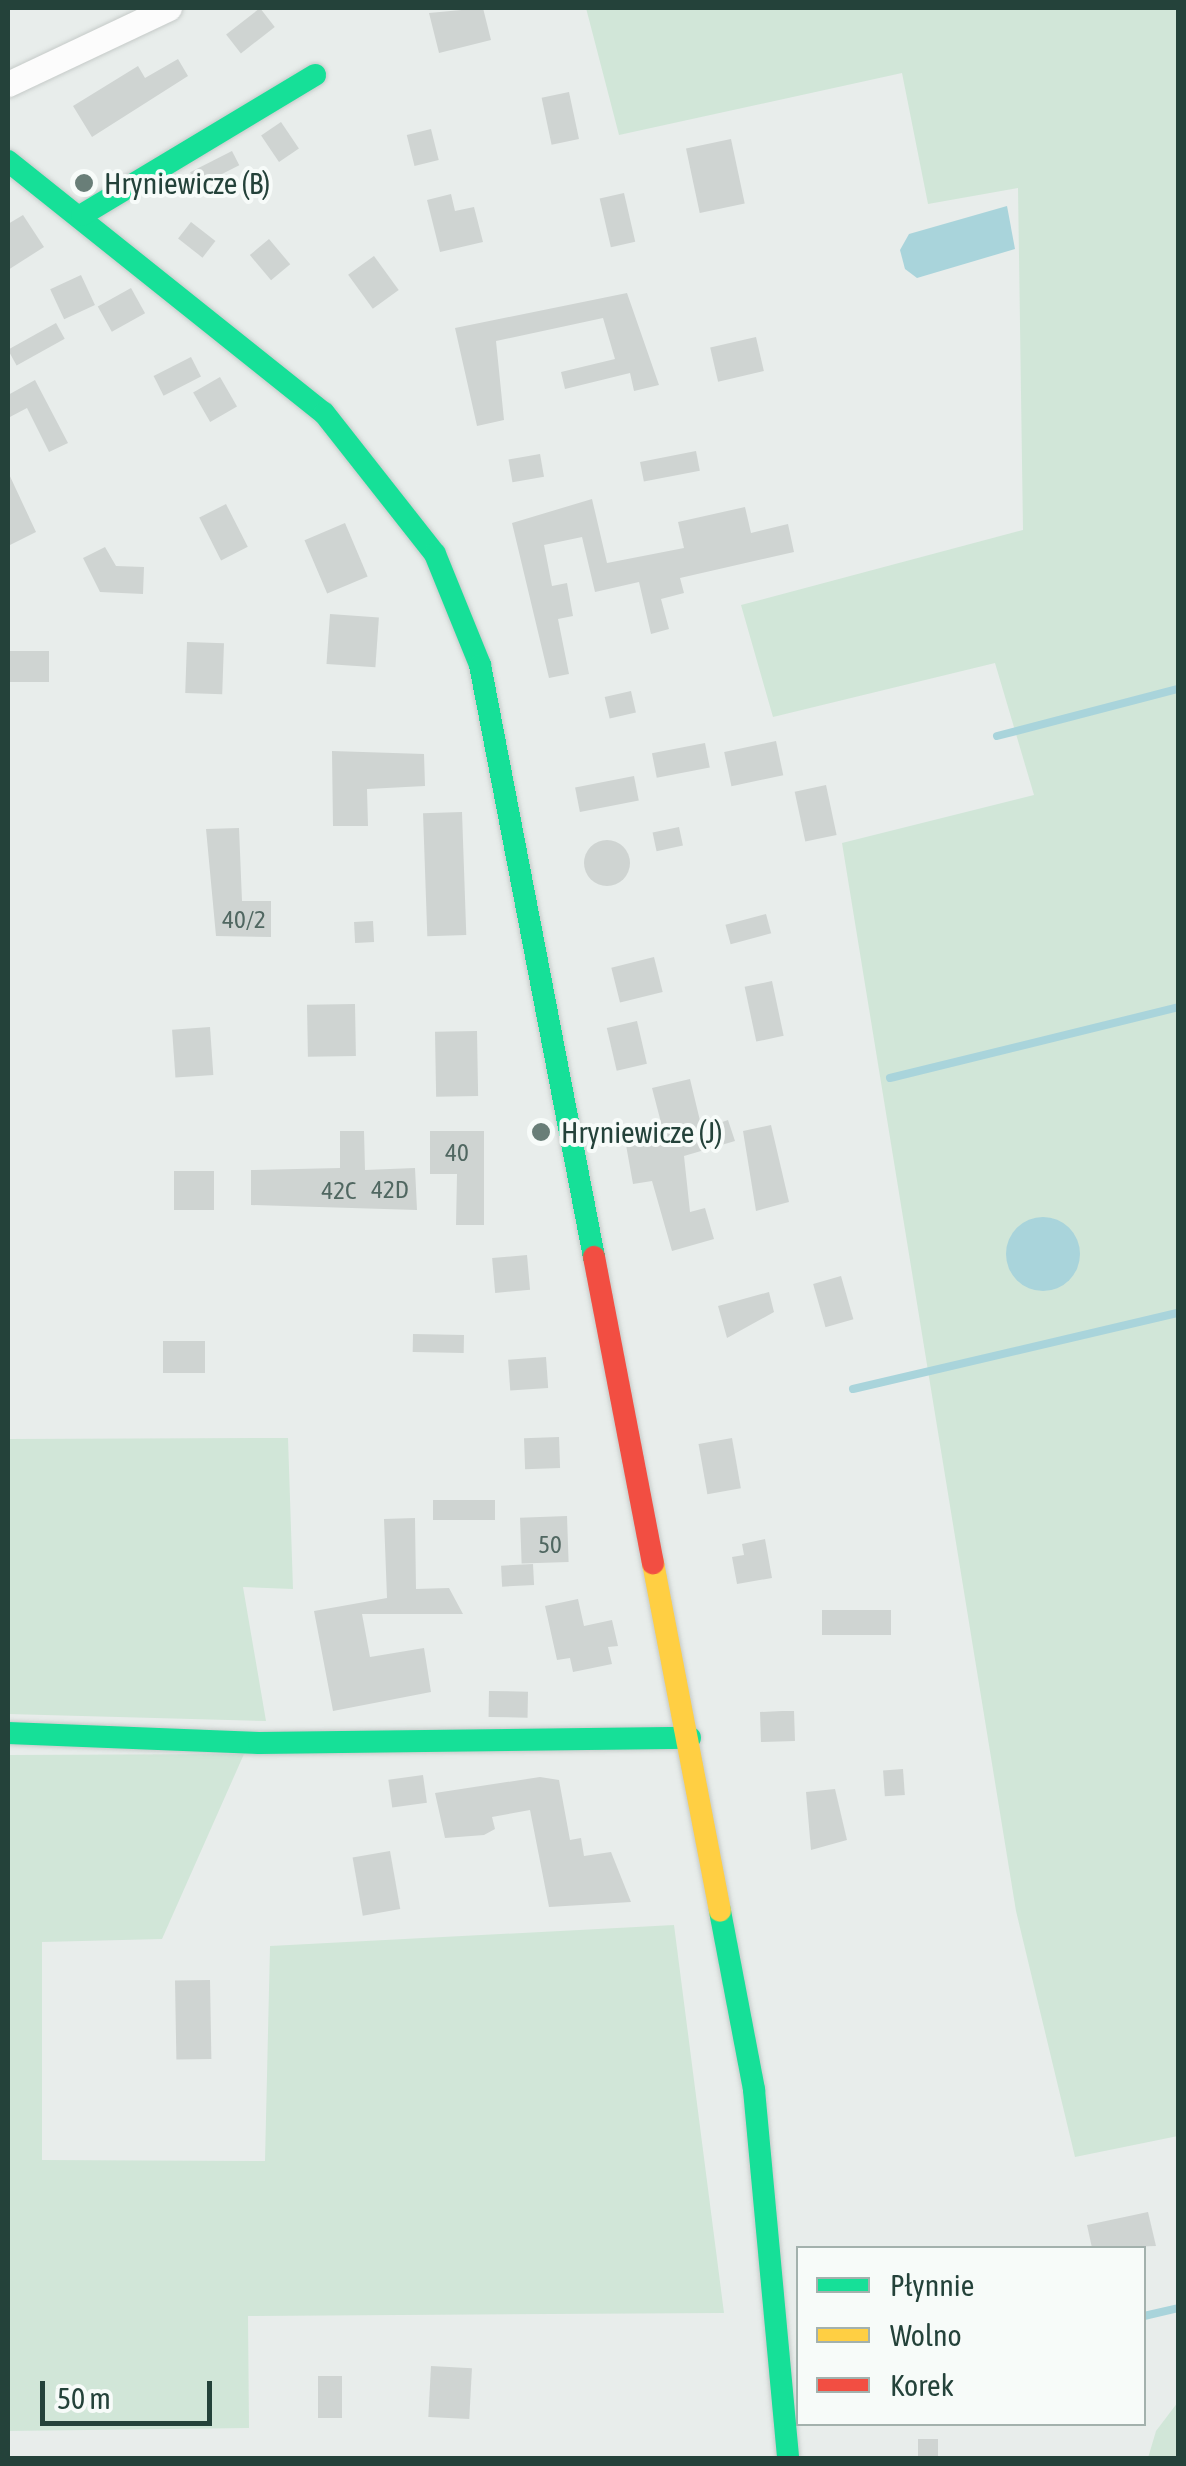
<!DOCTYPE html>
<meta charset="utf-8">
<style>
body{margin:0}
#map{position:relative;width:1186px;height:2466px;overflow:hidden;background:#e8edeb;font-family:"Asap Condensed",sans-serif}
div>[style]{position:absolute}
.green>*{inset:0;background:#d1e6d8}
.water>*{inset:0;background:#a9d4db}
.round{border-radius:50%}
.stream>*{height:8px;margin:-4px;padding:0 4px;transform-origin:4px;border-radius:4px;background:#a9d4db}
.building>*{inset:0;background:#cfd4d2;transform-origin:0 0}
.roads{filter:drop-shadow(0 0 2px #c5cac8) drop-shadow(0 0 2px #c5cac8)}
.street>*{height:25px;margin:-12.5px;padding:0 12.5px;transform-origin:12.5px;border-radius:12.5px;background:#fcfcfc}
.fast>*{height:22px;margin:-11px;padding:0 11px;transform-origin:11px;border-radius:11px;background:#16e098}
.slow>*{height:22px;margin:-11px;padding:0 11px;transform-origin:11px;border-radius:11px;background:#ffcf43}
.jam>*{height:22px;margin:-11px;padding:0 11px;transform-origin:11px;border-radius:11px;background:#f24e42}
.dots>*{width:28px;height:28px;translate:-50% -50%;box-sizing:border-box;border:5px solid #f7fbf9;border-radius:50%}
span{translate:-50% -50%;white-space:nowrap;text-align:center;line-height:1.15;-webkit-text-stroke:8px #f7fbf9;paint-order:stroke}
.number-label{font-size:25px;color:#506761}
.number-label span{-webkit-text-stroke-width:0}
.poi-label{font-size:30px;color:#24423a}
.left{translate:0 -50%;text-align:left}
.frame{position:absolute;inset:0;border:10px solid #24423a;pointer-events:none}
.legend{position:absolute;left:796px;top:2246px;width:350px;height:180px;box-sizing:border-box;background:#f7fbf9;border:2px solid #a3b1ad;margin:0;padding:12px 18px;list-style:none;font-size:30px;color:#24423a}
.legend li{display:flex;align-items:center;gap:20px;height:50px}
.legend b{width:50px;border:2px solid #a3b1ad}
.scale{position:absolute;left:40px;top:2381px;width:172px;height:45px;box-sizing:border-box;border:5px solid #24423a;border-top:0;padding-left:12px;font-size:30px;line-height:35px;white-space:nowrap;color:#24423a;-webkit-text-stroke:8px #f7fbf9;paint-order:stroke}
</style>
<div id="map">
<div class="green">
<i style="clip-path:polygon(586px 8px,1178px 8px,1178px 2136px,1075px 2157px,1016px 1911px,842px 843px,1034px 795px,995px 663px,773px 717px,741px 605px,1023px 530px,1018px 188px,928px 204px,902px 73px,619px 135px)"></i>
<i style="clip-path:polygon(288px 1438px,293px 1589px,243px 1587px,266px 1721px,8px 1714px,8px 1439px)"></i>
<i style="clip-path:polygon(244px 1754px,162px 1939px,42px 1942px,42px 2160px,265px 2161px,270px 1946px,674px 1925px,724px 2313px,248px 2316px,249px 2428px,8px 2431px,8px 1755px)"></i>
<i style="clip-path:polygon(1178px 2402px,1178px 2458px,1148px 2458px,1156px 2431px)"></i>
</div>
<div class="water">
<i style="clip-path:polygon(1007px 206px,1015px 249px,917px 278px,905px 269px,900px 250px,909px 234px)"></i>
<i class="round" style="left:1006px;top:1217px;width:74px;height:74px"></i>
</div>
<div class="stream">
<i style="left:997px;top:736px;width:187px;rotate:-14.6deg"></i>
<i style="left:890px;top:1078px;width:297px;rotate:-13.8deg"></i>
<i style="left:853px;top:1389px;width:334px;rotate:-13.2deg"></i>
<i style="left:1144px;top:2316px;width:35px;rotate:-13deg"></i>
</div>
<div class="building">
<i style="left:260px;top:8px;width:24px;height:43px;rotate:52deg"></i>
<i style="clip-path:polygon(483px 8px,491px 40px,439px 53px,429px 13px)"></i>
<i style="clip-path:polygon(178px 59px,188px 76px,92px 137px,73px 106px,138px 66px,145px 78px)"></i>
<i style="left:569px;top:92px;width:48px;height:28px;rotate:78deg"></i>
<i style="left:281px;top:122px;width:32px;height:24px;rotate:56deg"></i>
<i style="left:431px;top:129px;width:32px;height:25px;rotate:76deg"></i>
<i style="left:731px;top:139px;width:66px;height:46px;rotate:78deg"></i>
<i style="left:232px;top:151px;width:16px;height:47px;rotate:63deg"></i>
<i style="left:624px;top:193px;width:50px;height:25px;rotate:77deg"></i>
<i style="clip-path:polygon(451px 194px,455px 211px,474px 207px,483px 242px,440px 252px,427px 200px)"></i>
<i style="clip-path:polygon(23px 215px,44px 247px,8px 270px,8px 224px)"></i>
<i style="left:191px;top:222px;width:31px;height:21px;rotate:38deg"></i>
<i style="left:269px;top:239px;width:33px;height:25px;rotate:50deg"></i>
<i style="left:374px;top:256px;width:42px;height:32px;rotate:54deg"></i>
<i style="left:81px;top:275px;width:33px;height:34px;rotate:65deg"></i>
<i style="left:131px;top:288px;width:29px;height:38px;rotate:61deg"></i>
<i style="clip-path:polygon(627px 293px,659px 385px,634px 391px,630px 373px,565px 389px,561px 372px,615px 359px,603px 318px,496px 341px,504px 420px,477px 426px,455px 328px)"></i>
<i style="left:56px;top:323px;width:18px;height:55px;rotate:61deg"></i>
<i style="left:756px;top:337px;width:35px;height:47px;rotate:77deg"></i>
<i style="left:191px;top:357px;width:22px;height:42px;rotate:63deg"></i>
<i style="left:220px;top:377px;width:34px;height:31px;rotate:60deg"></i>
<i style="clip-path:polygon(35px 380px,68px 443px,49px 452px,27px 408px,8px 418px,8px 395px)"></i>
<i style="left:696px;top:451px;width:20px;height:57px;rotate:79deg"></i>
<i style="left:540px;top:454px;width:23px;height:32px;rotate:80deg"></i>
<i style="clip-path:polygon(8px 472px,36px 532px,8px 546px)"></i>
<i style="clip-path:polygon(592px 499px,607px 563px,684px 548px,678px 522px,745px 507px,751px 533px,788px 524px,794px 552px,680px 578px,684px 593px,661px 599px,669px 629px,651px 634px,639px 582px,595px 592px,582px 537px,544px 545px,552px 586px,567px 583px,573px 616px,558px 619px,569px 674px,549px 678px,512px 523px)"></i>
<i style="left:226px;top:504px;width:48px;height:30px;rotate:63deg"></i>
<i style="left:345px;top:523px;width:58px;height:44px;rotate:67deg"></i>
<i style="clip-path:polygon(105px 547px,116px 566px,144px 567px,143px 594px,100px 592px,83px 558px)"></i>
<i style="left:330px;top:614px;width:49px;height:50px;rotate:4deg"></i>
<i style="left:187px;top:642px;width:37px;height:51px;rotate:2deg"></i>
<i style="left:8px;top:651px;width:41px;height:31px"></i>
<i style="left:631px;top:691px;width:22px;height:27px;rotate:77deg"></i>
<i style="left:776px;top:741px;width:35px;height:53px;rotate:78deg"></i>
<i style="left:705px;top:743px;width:25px;height:54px;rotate:79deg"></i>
<i style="clip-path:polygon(332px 751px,424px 754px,425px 786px,367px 789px,368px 826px,333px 826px)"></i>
<i style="left:634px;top:776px;width:25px;height:60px;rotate:79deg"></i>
<i style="left:826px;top:785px;width:51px;height:32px;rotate:78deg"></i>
<i style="left:462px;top:812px;width:123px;height:39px;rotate:88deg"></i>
<i style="left:679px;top:827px;width:19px;height:27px;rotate:78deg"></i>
<i style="clip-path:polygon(239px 828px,242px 901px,271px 901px,271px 937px,216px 936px,206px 829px)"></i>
<i class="round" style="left:584px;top:840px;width:46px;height:46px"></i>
<i style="left:766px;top:914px;width:20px;height:42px;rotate:75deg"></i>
<i style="left:373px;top:921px;width:21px;height:19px;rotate:87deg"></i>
<i style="left:654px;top:957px;width:36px;height:44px;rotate:76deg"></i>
<i style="left:772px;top:981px;width:56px;height:28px;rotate:78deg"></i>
<i style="left:355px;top:1004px;width:52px;height:48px;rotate:89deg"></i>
<i style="left:637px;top:1021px;width:44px;height:31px;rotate:77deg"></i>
<i style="left:210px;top:1027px;width:48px;height:38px;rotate:86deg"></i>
<i style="left:477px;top:1031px;width:65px;height:42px;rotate:89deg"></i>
<i style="clip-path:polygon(690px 1079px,702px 1129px,728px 1120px,735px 1141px,684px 1156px,690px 1212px,705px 1208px,714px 1239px,672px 1251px,652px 1181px,633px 1184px,626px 1145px,665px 1138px,652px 1088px)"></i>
<i style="clip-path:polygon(771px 1125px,789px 1202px,756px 1211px,743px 1131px)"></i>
<i style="clip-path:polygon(340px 1131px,364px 1131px,365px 1170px,415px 1168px,417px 1210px,251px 1205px,251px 1170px,340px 1168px)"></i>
<i style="clip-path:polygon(430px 1131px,484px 1131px,484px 1225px,456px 1225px,457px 1174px,430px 1174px)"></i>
<i style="left:174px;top:1171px;width:40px;height:39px"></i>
<i style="left:527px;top:1255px;width:35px;height:35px;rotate:85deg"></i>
<i style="left:841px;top:1276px;width:45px;height:29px;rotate:74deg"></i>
<i style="clip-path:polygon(769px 1292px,774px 1312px,727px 1338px,718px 1306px)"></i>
<i style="left:413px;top:1334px;width:51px;height:18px;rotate:1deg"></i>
<i style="left:163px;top:1341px;width:42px;height:32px"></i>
<i style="left:546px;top:1357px;width:31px;height:38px;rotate:86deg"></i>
<i style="left:559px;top:1437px;width:31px;height:35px;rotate:88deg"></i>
<i style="left:732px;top:1438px;width:51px;height:34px;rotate:80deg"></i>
<i style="left:495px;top:1500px;width:20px;height:62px;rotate:90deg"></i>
<i style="left:567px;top:1516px;width:46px;height:47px;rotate:88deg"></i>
<i style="clip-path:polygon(415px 1518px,416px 1589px,449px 1588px,463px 1614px,362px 1614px,370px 1657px,424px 1648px,431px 1692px,333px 1711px,314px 1611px,387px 1598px,384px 1519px)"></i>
<i style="clip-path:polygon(765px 1539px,772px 1578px,737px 1584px,732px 1557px,744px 1555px,742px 1544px)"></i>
<i style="left:533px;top:1564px;width:21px;height:32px;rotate:87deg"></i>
<i style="clip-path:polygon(578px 1599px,584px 1626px,612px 1620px,618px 1646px,608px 1647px,612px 1664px,573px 1672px,570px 1658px,557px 1660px,545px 1606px)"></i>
<i style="left:822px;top:1610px;width:69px;height:25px"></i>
<i style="left:489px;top:1691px;width:39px;height:26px;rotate:1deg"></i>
<i style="clip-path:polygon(782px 1711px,794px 1711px,795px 1741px,761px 1742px,760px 1712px)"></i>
<i style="left:903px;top:1769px;width:26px;height:20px;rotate:86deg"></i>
<i style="left:423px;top:1775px;width:28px;height:35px;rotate:82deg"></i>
<i style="clip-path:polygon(540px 1777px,559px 1780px,570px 1840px,581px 1838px,584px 1856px,611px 1852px,631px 1902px,549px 1907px,530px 1810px,492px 1817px,495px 1829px,484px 1835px,445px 1838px,435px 1793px)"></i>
<i style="clip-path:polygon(835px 1789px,847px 1840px,811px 1850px,806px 1792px)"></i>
<i style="left:390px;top:1851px;width:59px;height:38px;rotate:80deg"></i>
<i style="left:210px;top:1980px;width:79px;height:35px;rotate:89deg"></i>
<i style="clip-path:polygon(1148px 2212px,1156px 2246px,1092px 2248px,1087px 2225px)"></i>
<i style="left:431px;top:2366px;width:41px;height:51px;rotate:3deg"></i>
<i style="left:318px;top:2376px;width:24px;height:42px"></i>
<i style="left:918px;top:2439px;width:20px;height:19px"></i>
</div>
<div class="roads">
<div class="street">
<i style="left:8px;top:84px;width:178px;rotate:-25.3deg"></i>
</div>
<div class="fast">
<i style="left:8px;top:161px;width:404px;rotate:38.6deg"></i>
<i style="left:324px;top:413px;width:179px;rotate:51.8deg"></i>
<i style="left:435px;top:554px;width:120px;rotate:67.9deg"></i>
<i style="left:480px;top:665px;width:603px;rotate:79.1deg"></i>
<i style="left:82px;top:215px;width:272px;rotate:-31deg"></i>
<i style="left:8px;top:1733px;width:251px;rotate:2.3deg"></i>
<i style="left:259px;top:1743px;width:431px;rotate:-0.7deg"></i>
<i style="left:720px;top:1911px;width:182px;rotate:79.2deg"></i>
<i style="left:754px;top:2090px;width:370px;rotate:84.7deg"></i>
</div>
<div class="slow">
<i style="left:653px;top:1563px;width:354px;rotate:79.1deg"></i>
</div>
<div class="jam">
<i style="left:594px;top:1257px;width:312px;rotate:79.1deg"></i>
</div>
</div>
<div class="dots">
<i style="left:84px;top:183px;background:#697e78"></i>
<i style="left:541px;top:1132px;background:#697e78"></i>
</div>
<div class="number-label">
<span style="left:244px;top:919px">40/2</span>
<span style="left:457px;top:1152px">40</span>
<span style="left:390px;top:1189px">42D</span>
<span style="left:339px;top:1190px">42C</span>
<span style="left:550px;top:1544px">50</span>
</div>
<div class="poi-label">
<span class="left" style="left:104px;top:183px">Hryniewicze (B)</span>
<span class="left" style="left:561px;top:1132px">Hryniewicze (J)</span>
</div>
<div class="frame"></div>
<ul class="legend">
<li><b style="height:12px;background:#16e098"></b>Płynnie</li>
<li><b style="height:12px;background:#ffcf43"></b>Wolno</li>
<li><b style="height:12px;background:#f24e42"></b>Korek</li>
</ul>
<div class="scale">50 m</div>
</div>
